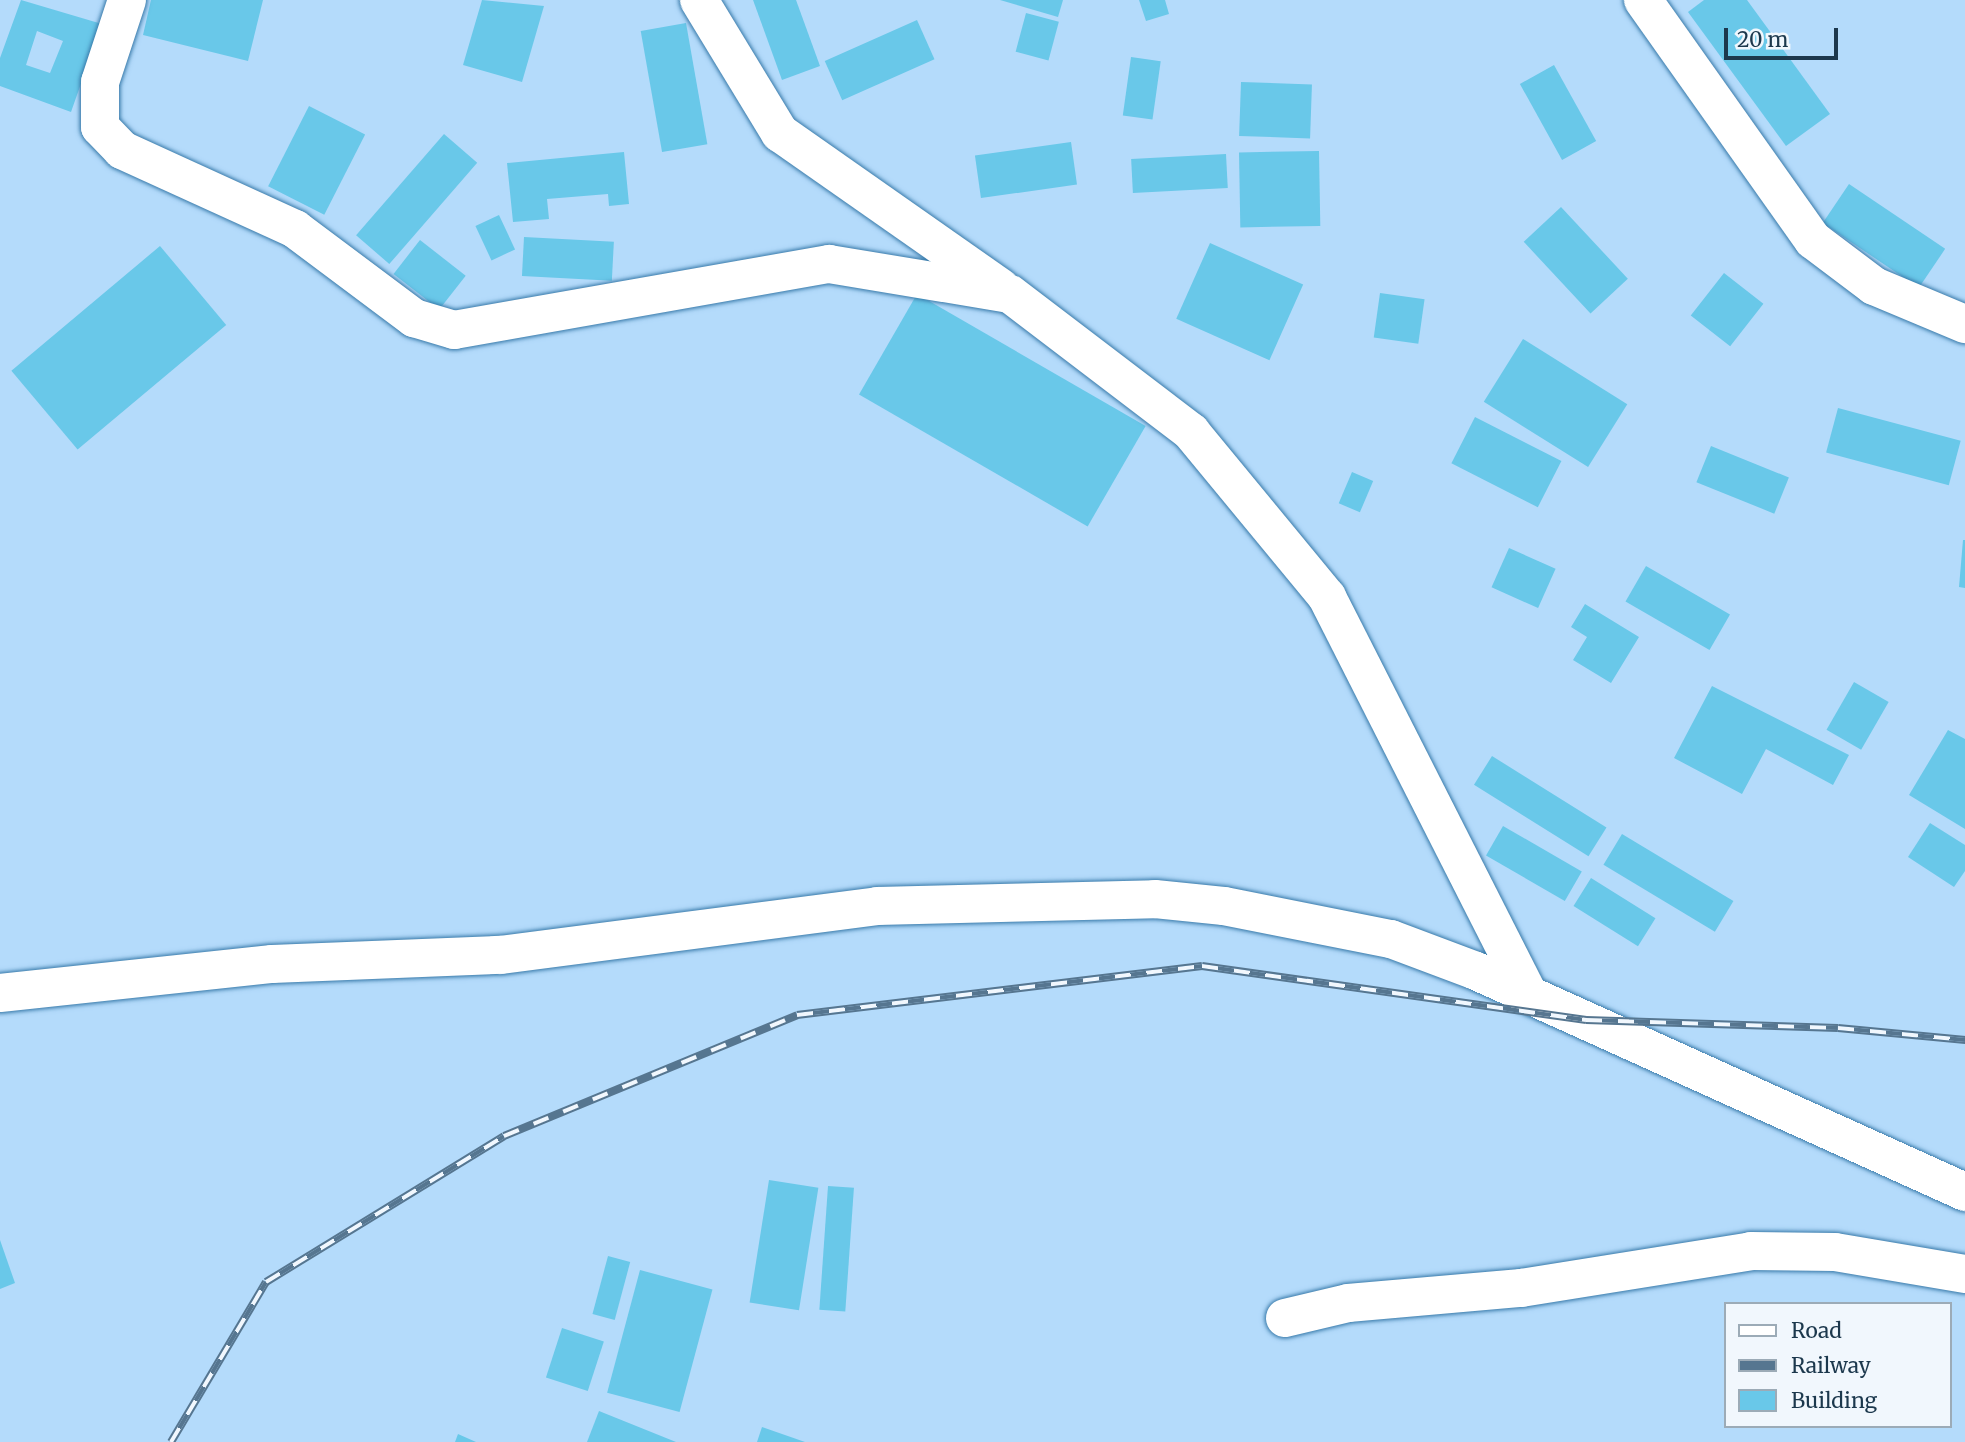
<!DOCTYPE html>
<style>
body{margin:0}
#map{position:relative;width:1965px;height:1442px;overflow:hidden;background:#b4dbfb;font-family:Merriweather,serif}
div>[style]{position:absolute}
.building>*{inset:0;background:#69c8e9;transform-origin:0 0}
.roads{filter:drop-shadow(0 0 2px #387aaa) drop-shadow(0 0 2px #387aaa)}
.minor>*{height:38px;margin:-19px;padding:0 19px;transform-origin:19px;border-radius:19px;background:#fff}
.rail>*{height:8px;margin-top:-4px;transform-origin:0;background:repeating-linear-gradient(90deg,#f1f7fd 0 16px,#567690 0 32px);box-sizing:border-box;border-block:2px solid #567690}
span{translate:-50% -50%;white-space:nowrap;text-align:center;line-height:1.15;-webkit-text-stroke:5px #f1f7fd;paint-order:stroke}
.legend{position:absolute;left:1724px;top:1302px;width:228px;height:126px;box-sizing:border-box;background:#f1f7fd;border:2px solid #9cabb7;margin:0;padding:9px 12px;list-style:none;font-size:21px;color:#1c384d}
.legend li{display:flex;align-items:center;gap:14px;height:35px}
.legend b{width:35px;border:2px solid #9cabb7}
.scale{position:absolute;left:1724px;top:28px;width:114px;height:32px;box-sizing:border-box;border:4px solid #1c384d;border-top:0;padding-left:9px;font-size:21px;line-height:24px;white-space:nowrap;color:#1c384d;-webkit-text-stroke:5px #f1f7fd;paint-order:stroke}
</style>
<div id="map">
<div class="building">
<i style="clip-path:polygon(evenodd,21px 0,102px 24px,71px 112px,0 86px,0 58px,21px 0,37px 31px,63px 41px,50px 73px,26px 65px,37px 31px)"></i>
<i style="clip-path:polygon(151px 0,263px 0,248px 61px,143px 35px)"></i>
<i style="clip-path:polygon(482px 0,544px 6px,522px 82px,463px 65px)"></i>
<i style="clip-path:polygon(753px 0,796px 0,820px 66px,782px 80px)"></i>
<i style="clip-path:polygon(1000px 0,1063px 0,1058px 17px)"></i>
<i style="clip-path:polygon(1139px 0,1165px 0,1169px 14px,1146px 21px)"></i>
<i style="clip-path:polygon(1704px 0,1747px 0,1830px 114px,1786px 146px,1688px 12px)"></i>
<i style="left:1026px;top:13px;width:34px;height:40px;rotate:15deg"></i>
<i style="left:917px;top:20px;width:43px;height:101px;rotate:66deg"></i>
<i style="left:686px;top:23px;width:123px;height:46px;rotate:80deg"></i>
<i style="left:1131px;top:57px;width:30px;height:59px;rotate:8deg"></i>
<i style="left:1554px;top:65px;width:87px;height:39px;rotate:61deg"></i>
<i style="left:1241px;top:82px;width:71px;height:54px;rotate:2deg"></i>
<i style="left:309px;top:106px;width:63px;height:90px;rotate:27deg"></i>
<i style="left:444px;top:134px;width:44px;height:134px;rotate:41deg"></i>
<i style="left:1071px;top:142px;width:43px;height:97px;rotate:82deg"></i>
<i style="left:1319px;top:151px;width:75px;height:80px;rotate:89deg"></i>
<i style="clip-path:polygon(624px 152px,629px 204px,609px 206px,608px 194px,547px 199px,549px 219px,513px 222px,507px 163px)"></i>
<i style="left:1226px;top:154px;width:34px;height:95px;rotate:87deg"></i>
<i style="left:1849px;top:184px;width:116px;height:47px;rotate:34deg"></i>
<i style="left:1561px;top:207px;width:98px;height:51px;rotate:47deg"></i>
<i style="left:499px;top:215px;width:38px;height:26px;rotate:65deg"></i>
<i style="left:524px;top:237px;width:90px;height:39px;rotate:3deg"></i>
<i style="left:420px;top:240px;width:58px;height:43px;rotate:38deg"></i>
<i style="left:1210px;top:243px;width:102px;height:83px;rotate:24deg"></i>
<i style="left:160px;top:246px;width:103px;height:194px;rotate:50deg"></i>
<i style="left:1724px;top:273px;width:50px;height:54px;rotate:38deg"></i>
<i style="left:1380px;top:293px;width:45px;height:45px;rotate:8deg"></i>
<i style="left:917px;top:294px;width:264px;height:116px;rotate:30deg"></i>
<i style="left:1523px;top:339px;width:123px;height:74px;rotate:32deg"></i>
<i style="left:1838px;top:408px;width:127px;height:46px;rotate:15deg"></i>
<i style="left:1475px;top:417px;width:97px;height:52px;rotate:27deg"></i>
<i style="left:1711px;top:446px;width:84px;height:39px;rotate:22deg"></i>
<i style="left:1352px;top:472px;width:23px;height:34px;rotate:23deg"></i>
<i style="clip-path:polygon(1963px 540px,1965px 540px,1965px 588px,1959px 587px)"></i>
<i style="left:1509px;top:548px;width:51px;height:43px;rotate:24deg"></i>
<i style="left:1646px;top:566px;width:97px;height:41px;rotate:30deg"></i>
<i style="clip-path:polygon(1585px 604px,1639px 637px,1611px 683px,1573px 660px,1587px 637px,1571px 627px)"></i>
<i style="left:1854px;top:682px;width:40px;height:55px;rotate:30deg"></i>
<i style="clip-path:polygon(1712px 686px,1849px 755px,1833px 785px,1766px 749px,1742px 794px,1674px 758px)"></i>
<i style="clip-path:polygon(1948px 730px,1965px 739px,1965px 829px,1909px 795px)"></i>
<i style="left:1492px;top:756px;width:135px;height:34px;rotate:32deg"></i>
<i style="clip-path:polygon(1930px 823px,1965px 845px,1965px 871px,1954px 887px,1908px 857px)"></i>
<i style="left:1503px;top:826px;width:91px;height:34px;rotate:30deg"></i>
<i style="left:1622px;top:834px;width:130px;height:36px;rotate:31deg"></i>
<i style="left:1591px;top:878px;width:76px;height:33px;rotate:32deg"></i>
<i style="left:769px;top:1180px;width:50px;height:124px;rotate:9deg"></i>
<i style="left:828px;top:1186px;width:26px;height:124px;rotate:4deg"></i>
<i style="clip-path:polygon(0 1240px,15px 1283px,0 1289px)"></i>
<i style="left:608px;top:1256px;width:23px;height:60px;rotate:15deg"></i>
<i style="left:640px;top:1270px;width:75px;height:127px;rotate:15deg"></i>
<i style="left:562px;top:1328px;width:44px;height:52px;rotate:18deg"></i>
<i style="clip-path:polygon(599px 1411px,676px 1442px,587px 1442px)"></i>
<i style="clip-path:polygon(762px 1427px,805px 1442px,757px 1442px)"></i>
<i style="clip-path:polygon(458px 1434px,476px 1442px,455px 1442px)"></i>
</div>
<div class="roads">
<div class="minor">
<i style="left:127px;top:0;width:86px;rotate:108.2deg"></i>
<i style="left:100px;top:82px;width:45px;rotate:90deg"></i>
<i style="left:100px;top:127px;width:32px;rotate:46deg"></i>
<i style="left:122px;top:150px;width:190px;rotate:24.5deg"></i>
<i style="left:295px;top:229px;width:149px;rotate:36.8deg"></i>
<i style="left:414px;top:318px;width:42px;rotate:16.7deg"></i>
<i style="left:454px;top:330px;width:381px;rotate:-10deg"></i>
<i style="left:829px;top:264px;width:183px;rotate:9.4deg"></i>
<i style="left:1010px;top:294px;width:228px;rotate:37.3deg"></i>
<i style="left:1191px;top:432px;width:214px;rotate:50.5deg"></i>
<i style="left:1327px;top:597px;width:445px;rotate:63.1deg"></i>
<i style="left:699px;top:0;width:156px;rotate:58.7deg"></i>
<i style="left:780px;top:133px;width:269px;rotate:35deg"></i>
<i style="left:1643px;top:0;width:294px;rotate:54.7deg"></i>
<i style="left:1813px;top:240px;width:76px;rotate:37deg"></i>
<i style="left:1874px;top:286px;width:99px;rotate:22.7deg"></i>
<i style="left:0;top:993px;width:274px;rotate:-6.1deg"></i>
<i style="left:272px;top:964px;width:229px;rotate:-2.3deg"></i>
<i style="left:501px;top:955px;width:379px;rotate:-7.4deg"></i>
<i style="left:877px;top:906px;width:278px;rotate:-1.4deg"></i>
<i style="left:1155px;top:899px;width:69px;rotate:5.8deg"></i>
<i style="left:1224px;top:906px;width:170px;rotate:11.2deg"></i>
<i style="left:1391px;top:939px;width:91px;rotate:20.6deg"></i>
<i style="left:1476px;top:971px;width:537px;rotate:24.32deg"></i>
<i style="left:1285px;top:1318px;width:65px;rotate:-13.4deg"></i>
<i style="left:1348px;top:1303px;width:174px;rotate:-5deg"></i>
<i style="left:1521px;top:1288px;width:233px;rotate:-9.1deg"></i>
<i style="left:1751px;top:1251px;width:84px;rotate:0.7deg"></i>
<i style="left:1835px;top:1252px;width:132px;rotate:9.6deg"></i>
</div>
</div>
<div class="rail">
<i style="left:171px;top:1442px;width:186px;rotate:-59.3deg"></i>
<i style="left:266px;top:1282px;width:279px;rotate:-31.5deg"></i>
<i style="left:504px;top:1136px;width:317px;rotate:-22.4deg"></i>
<i style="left:797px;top:1015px;width:408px;rotate:-6.9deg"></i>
<i style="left:1202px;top:966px;width:388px;rotate:8deg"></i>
<i style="left:1586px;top:1020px;width:252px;rotate:1.8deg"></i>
<i style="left:1838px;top:1028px;width:128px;rotate:5.4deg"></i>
</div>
<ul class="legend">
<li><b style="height:9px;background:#fff"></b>Road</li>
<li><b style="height:9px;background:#567690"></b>Railway</li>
<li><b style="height:19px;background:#69c8e9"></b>Building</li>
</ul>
<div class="scale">20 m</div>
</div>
